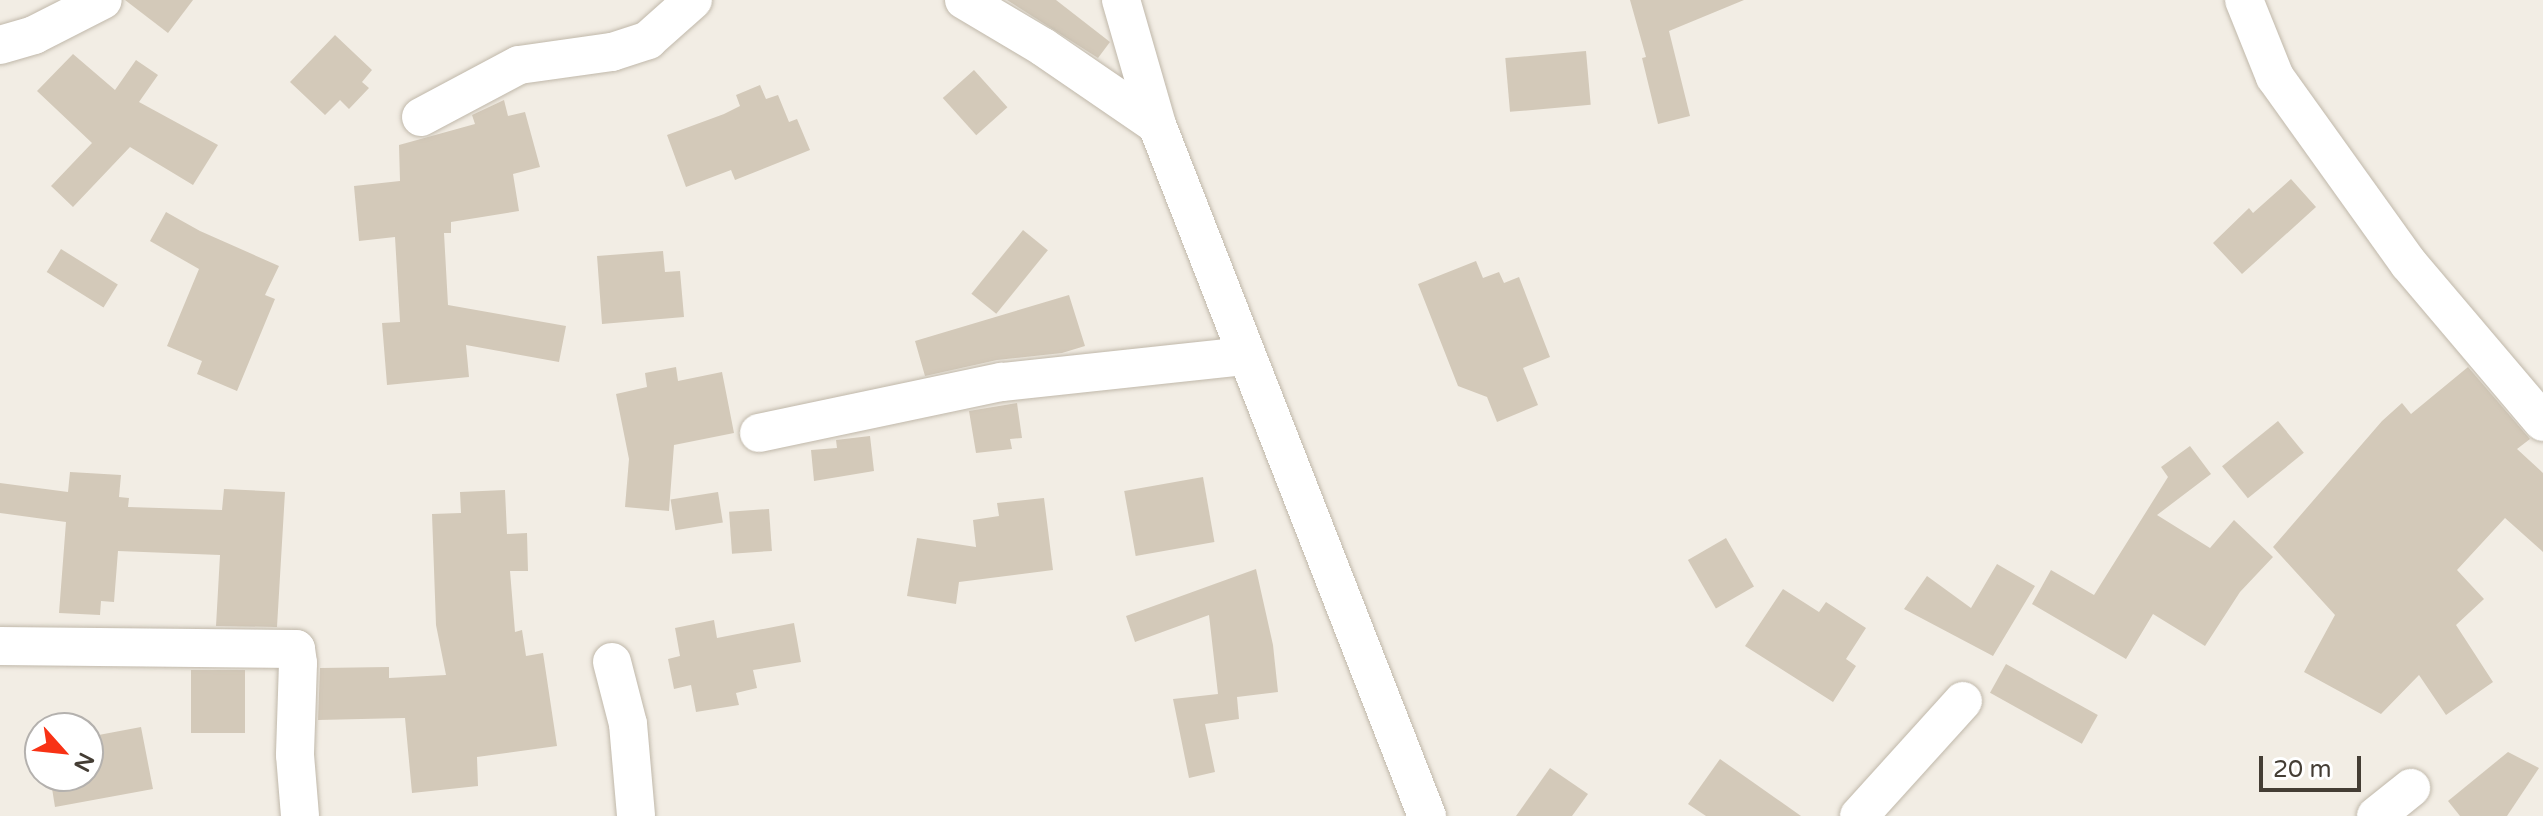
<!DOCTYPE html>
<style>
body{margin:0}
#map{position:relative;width:2543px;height:816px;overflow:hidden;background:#f2ede4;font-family:"Varela Round",sans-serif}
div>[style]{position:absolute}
.building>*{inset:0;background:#d3c9b9;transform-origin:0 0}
.roads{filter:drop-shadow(0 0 2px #c0b8aa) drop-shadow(0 0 2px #c0b8aa)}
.street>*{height:38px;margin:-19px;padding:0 19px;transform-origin:19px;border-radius:19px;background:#fff}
span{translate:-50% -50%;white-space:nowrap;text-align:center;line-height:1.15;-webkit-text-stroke:6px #fff;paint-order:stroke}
.north{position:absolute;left:24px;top:712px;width:80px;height:80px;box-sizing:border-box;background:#fff;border:2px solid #b4b1ae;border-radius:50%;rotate:117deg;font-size:22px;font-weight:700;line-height:32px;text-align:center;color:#443d34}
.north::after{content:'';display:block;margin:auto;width:28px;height:36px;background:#f83215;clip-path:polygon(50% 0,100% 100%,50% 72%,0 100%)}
.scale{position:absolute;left:2259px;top:756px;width:102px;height:36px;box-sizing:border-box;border:4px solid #443d34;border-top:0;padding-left:10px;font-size:24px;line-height:28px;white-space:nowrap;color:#443d34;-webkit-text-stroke:6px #fff;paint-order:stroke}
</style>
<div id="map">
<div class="building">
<i style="clip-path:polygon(125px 0,193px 0,168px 33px)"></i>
<i style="clip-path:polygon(1007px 0,1056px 0,1110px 42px,1098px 58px)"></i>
<i style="clip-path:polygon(1630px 0,1744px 0,1669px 31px,1690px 116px,1658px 124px,1642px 58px,1646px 57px)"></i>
<i style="clip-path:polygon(335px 35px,372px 70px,362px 82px,369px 88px,349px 109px,340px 100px,325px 115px,290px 82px)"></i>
<i style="left:1586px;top:51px;width:54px;height:81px;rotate:85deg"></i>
<i style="clip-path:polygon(73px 54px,115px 90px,136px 60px,158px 75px,139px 102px,218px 145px,193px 185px,130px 147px,73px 207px,51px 186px,92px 143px,37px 91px)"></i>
<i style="left:974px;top:70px;width:50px;height:42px;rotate:48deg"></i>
<i style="clip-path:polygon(760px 85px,766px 99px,778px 95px,789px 122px,797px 119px,810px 150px,735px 180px,731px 170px,686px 187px,667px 135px,724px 114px,740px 106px,736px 95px)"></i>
<i style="clip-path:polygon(504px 100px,508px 116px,525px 112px,540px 167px,513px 174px,519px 211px,451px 222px,451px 233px,444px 233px,448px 305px,566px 326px,559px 362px,466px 345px,469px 377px,387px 385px,382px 323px,400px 322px,395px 237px,359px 241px,354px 186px,400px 181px,399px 145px,475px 124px,472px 115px)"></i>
<i style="clip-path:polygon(2291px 179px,2316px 207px,2242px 274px,2213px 243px,2249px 208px,2253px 213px)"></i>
<i style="clip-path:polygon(166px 212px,200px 231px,279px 266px,265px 295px,275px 299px,237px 391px,197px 374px,202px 361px,167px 346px,199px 269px,150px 241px)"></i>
<i style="left:1023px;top:230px;width:32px;height:82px;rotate:39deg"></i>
<i style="left:61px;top:249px;width:67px;height:27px;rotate:32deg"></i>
<i style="clip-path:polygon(663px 251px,665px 272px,680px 271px,684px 317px,602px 324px,597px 256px)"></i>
<i style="clip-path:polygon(1476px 261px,1483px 278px,1499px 272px,1504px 283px,1519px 277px,1550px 357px,1523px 368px,1538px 405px,1497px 422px,1487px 397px,1458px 386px,1418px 284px)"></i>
<i style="clip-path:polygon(1069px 295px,1085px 346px,1062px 353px,997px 360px,925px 376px,915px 341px)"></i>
<i style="clip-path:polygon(676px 367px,678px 381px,722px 372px,734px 433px,674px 445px,669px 511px,625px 507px,629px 459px,616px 394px,647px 387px,645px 373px)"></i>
<i style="clip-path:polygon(2468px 367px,2530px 439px,2517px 449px,2543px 473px,2543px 552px,2505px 518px,2457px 570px,2484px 599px,2456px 625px,2493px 682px,2446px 715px,2419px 675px,2381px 714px,2304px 672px,2335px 615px,2273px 547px,2382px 421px,2402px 403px,2411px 414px)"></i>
<i style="clip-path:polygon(1017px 403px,1022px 438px,1010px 439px,1012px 449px,976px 453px,969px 411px)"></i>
<i style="left:2278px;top:421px;width:41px;height:72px;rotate:51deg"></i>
<i style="clip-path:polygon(870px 436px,874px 471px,814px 481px,811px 450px,837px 448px,836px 440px)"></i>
<i style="clip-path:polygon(2190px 446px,2211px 474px,2157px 515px,2210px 548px,2234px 520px,2273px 557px,2240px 592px,2205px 646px,2153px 614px,2126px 659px,2032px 604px,2051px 570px,2094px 595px,2168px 477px,2161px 467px)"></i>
<i style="clip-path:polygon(70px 472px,121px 475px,119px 497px,129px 498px,128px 507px,222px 510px,224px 489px,285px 492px,277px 627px,216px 626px,220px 555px,118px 551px,114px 602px,101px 601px,100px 615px,59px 613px,66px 522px,0 513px,0 483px,68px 492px)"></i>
<i style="left:1203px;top:477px;width:66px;height:80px;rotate:80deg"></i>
<i style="clip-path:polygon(505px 490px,507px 534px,527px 533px,528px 571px,510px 571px,515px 632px,522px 630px,526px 656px,543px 653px,557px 746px,477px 757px,478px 786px,412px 793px,405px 718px,318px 720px,320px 668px,389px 667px,389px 678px,446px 675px,436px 625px,432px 514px,461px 513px,460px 492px)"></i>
<i style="left:718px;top:492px;width:31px;height:48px;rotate:81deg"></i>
<i style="clip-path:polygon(1044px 498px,1053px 570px,959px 582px,956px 604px,907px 596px,917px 538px,976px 547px,973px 520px,999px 516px,997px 503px)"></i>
<i style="left:769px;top:509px;width:42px;height:40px;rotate:86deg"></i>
<i style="left:1726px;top:538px;width:56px;height:44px;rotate:60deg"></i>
<i style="clip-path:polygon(1997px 564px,2035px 586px,1993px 656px,1904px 609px,1927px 576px,1971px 608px)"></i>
<i style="clip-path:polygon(1256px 569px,1273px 645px,1278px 692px,1237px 697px,1239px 719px,1205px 724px,1215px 772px,1189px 778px,1173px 699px,1218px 694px,1209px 615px,1135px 642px,1126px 616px)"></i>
<i style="clip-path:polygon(1783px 589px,1819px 612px,1826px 602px,1866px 628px,1846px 659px,1856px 666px,1833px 702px,1745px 646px)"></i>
<i style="clip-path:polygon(714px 620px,717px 638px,794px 623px,801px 662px,753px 670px,757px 688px,736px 693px,739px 705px,696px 712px,691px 685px,674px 689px,668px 659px,680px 656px,675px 628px)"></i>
<i style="left:2006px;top:664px;width:105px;height:33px;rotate:29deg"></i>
<i style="left:191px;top:670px;width:54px;height:63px"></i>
<i style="clip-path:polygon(141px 727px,153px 789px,55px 807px,50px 776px,88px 776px,88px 737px)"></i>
<i style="clip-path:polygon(2508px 752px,2539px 768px,2507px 816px,2460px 816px,2448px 801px)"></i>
<i style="clip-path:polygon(1720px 759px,1801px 816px,1706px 816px,1688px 804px)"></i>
<i style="clip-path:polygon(1550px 768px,1588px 794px,1572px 816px,1516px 816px)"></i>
</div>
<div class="roads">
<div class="street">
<i style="left:964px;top:0;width:92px;rotate:30.7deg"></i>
<i style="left:1043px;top:47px;width:138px;rotate:34.4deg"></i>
<i style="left:1121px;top:0;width:130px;rotate:73.9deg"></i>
<i style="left:1157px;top:125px;width:742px;rotate:68.66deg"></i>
<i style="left:2244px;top:0;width:83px;rotate:68.1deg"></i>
<i style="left:2275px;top:77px;width:230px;rotate:54.4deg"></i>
<i style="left:2409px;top:264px;width:207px;rotate:49.7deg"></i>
<i style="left:0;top:45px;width:35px;rotate:-16deg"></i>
<i style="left:34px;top:35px;width:77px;rotate:-26.9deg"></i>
<i style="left:421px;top:117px;width:111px;rotate:-28deg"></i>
<i style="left:519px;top:65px;width:94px;rotate:-8deg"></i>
<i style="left:612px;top:52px;width:38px;rotate:-18deg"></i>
<i style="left:648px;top:40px;width:60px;rotate:-41.6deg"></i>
<i style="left:759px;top:433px;width:248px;rotate:-11.9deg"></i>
<i style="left:1002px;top:382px;width:245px;rotate:-6.1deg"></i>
<i style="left:0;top:646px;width:296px;rotate:0.6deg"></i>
<i style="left:296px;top:649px;width:14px;rotate:82deg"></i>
<i style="left:298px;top:663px;width:92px;rotate:91.9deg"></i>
<i style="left:295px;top:755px;width:61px;rotate:85.3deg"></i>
<i style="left:612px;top:662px;width:64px;rotate:75.5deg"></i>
<i style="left:628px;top:724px;width:92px;rotate:85deg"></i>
<i style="left:1859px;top:816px;width:155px;rotate:-47.9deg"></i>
<i style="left:2376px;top:816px;width:45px;rotate:-38.7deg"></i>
</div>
</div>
<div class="north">N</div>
<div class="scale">20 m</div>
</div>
